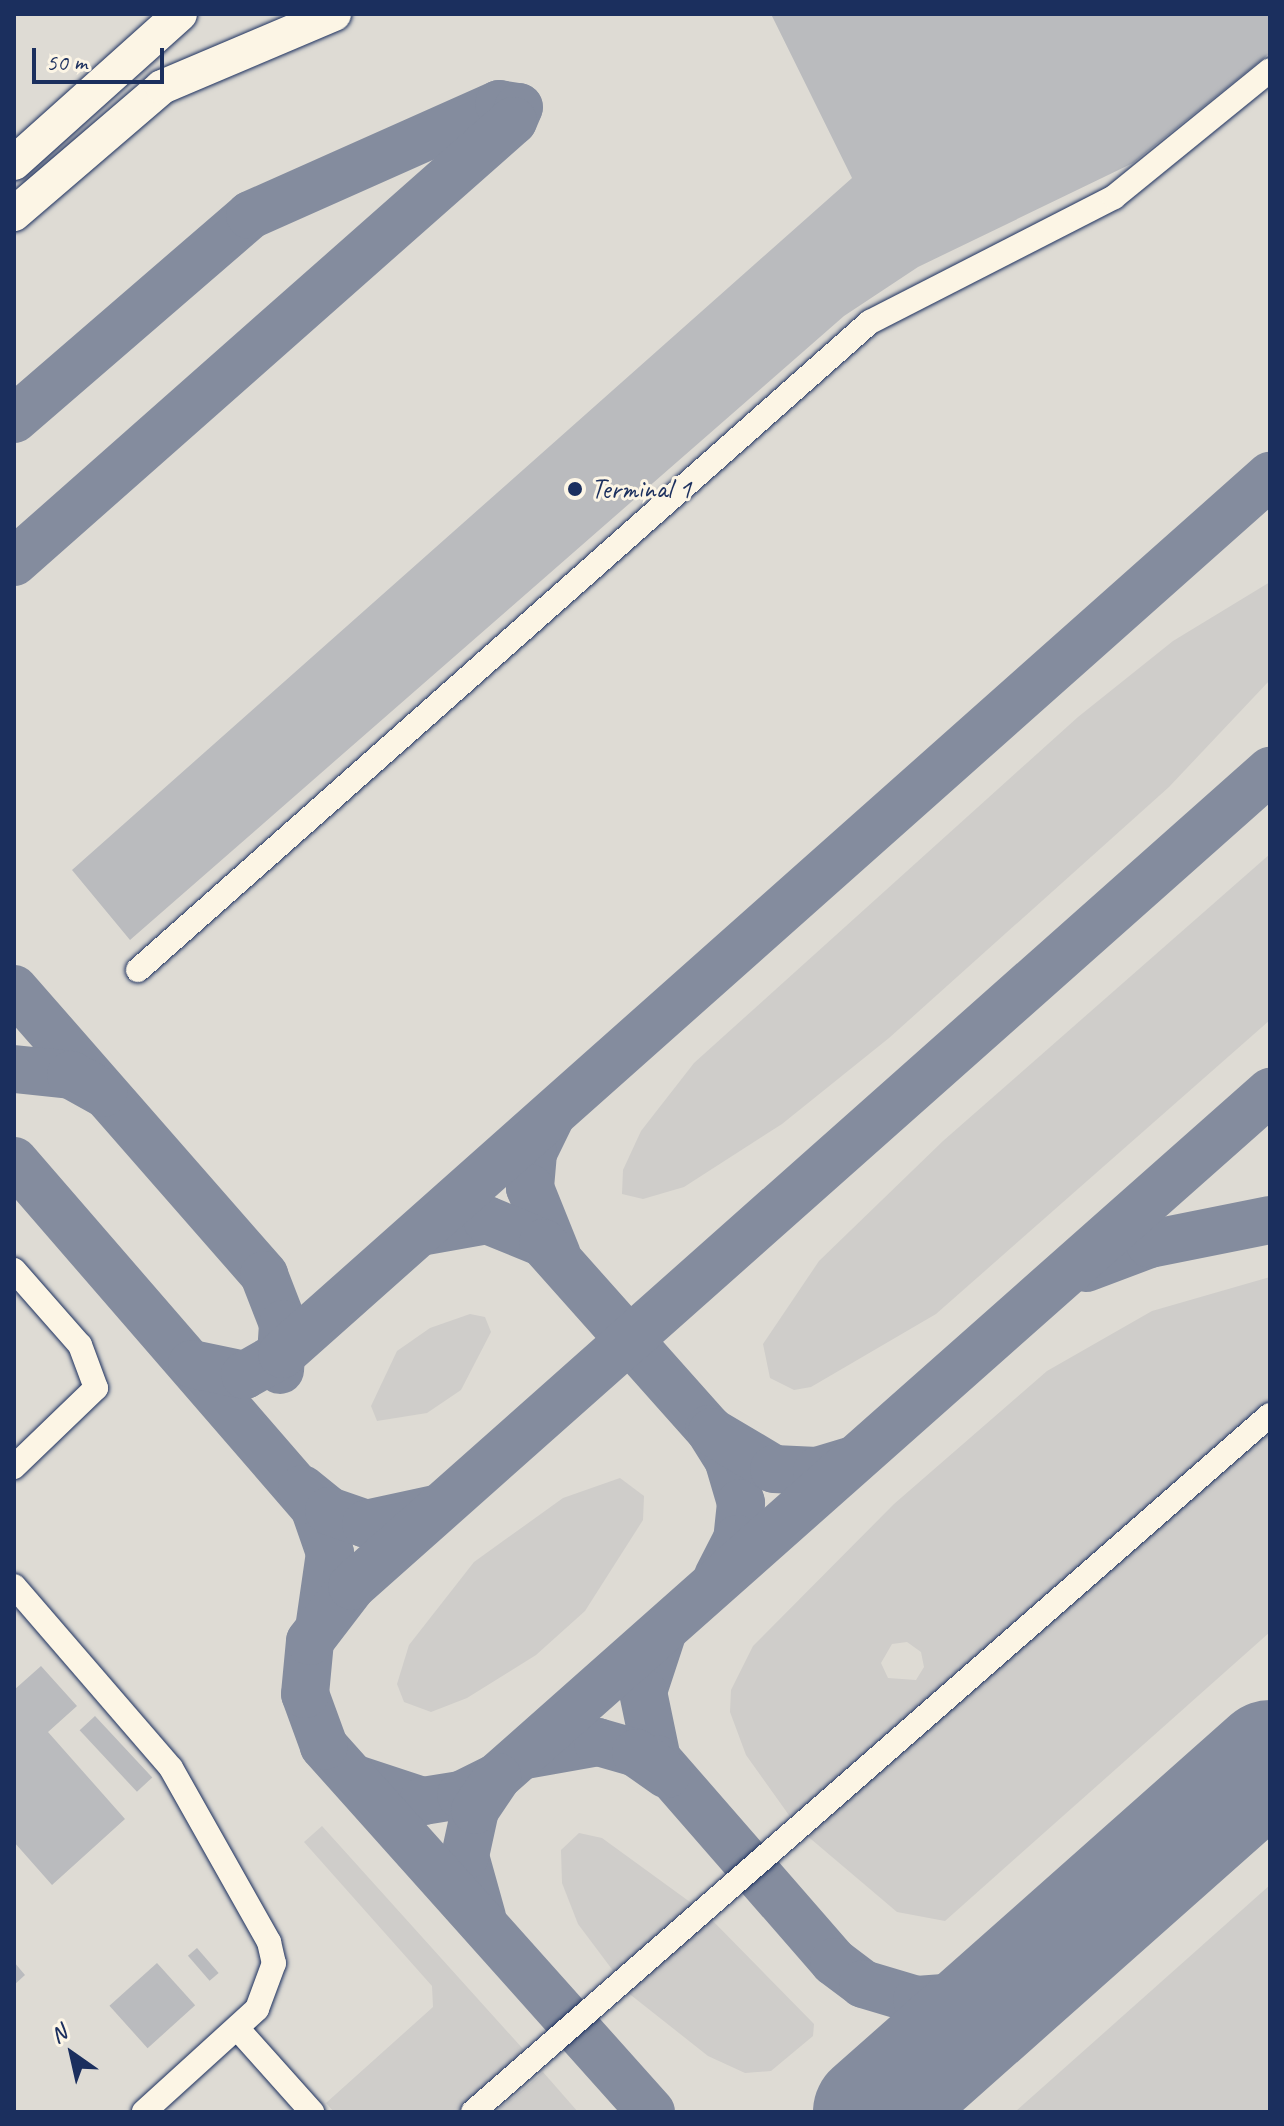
<!DOCTYPE html>
<style>
body{margin:0}
#map{position:relative;width:1284px;height:2126px;overflow:hidden;background:#eee9dd;font-family:Caveat,sans-serif}
div>[style]{position:absolute}
.built>*{inset:0;background:#dedbd4;transform-origin:0 0}
.green>*{inset:0;background:#cfcdca}
.taxiway>*{height:48px;margin:-24px;padding:0 24px;transform-origin:24px;border-radius:24px;background:#848c9e}
.runway>*{height:118px;margin:-59px;padding:0 59px;transform-origin:59px;border-radius:59px;background:#848c9e}
.building>*{inset:0;background:#babbbe;transform-origin:0 0}
.roads{filter:drop-shadow(0 0 2px #1b2f5e) drop-shadow(0 0 2px #1b2f5e)}
.minor>*{height:24px;margin:-12px;padding:0 12px;transform-origin:12px;border-radius:12px;background:#fcf5e5}
.highway>*{height:34px;margin:-17px;padding:0 17px;transform-origin:17px;border-radius:17px;background:#fcf5e5}
.dots>*{width:22px;height:22px;translate:-50% -50%;box-sizing:border-box;border:4px solid #fcf5e5;border-radius:50%}
span{translate:-50% -50%;white-space:nowrap;text-align:center;line-height:1.15;-webkit-text-stroke:6px #fcf5e5;paint-order:stroke}
.poi-label{font-size:28px;color:#1b2f5e}
.left{translate:0 -50%;text-align:left}
.frame{position:absolute;inset:0;border:16px solid #1b2f5e;pointer-events:none}
.north{position:absolute;left:32px;top:2014px;width:80px;height:80px;-webkit-text-stroke:6px #fcf5e5;paint-order:stroke;rotate:326deg;font-size:22px;font-weight:700;line-height:32px;text-align:center;color:#1b2f5e}
.north::after{content:'';display:block;margin:auto;width:28px;height:36px;background:#1b2f5e;clip-path:polygon(50% 0,100% 100%,50% 72%,0 100%)}
.scale{position:absolute;left:32px;top:48px;width:132px;height:36px;box-sizing:border-box;border:4px solid #1b2f5e;border-top:0;padding-left:10px;font-size:24px;line-height:28px;white-space:nowrap;color:#1b2f5e;-webkit-text-stroke:6px #fcf5e5;paint-order:stroke}
</style>
<div id="map">
<div class="built">
<i style="left:14px;top:14px;width:1256px;height:2098px"></i>
</div>
<div class="green">
<i style="clip-path:polygon(1270px 582px,1270px 680px,1169px 787px,889px 1038px,782px 1124px,684px 1187px,643px 1199px,622px 1194px,623px 1170px,641px 1131px,694px 1063px,1078px 717px,1173px 641px)"></i>
<i style="clip-path:polygon(1270px 854px,1270px 1020px,936px 1314px,811px 1387px,794px 1390px,770px 1378px,763px 1344px,819px 1261px,943px 1141px)"></i>
<i style="clip-path:polygon(evenodd,1270px 1277px,1270px 1406px,796px 1825px,746px 1755px,730px 1712px,731px 1690px,753px 1646px,894px 1504px,1047px 1371px,1152px 1311px,1270px 1277px,892px 1644px,907px 1642px,921px 1652px,924px 1667px,916px 1680px,888px 1678px,881px 1663px,892px 1644px)"></i>
<i style="clip-path:polygon(470px 1314px,485px 1317px,491px 1332px,461px 1390px,427px 1413px,377px 1421px,371px 1406px,397px 1351px,430px 1328px)"></i>
<i style="clip-path:polygon(1270px 1425px,1270px 1632px,945px 1921px,897px 1912px,805px 1834px)"></i>
<i style="clip-path:polygon(620px 1478px,644px 1496px,643px 1520px,585px 1611px,536px 1655px,467px 1698px,431px 1712px,404px 1702px,397px 1684px,409px 1645px,474px 1562px,563px 1498px)"></i>
<i style="clip-path:polygon(322px 1826px,532px 2059px,471px 2105px,454px 2112px,334px 2112px,326px 2103px,433px 2007px,432px 1986px,304px 1842px)"></i>
<i style="clip-path:polygon(579px 1833px,602px 1838px,701px 1910px,620px 1980px,578px 1924px,562px 1883px,561px 1850px)"></i>
<i style="clip-path:polygon(1270px 1885px,1270px 2112px,1015px 2112px)"></i>
<i style="clip-path:polygon(710px 1918px,814px 2024px,813px 2036px,771px 2071px,745px 2073px,708px 2056px,627px 1992px)"></i>
<i style="clip-path:polygon(543px 2072px,578px 2112px,495px 2112px,524px 2089px)"></i>
</div>
<div class="taxiway">
<i style="left:14px;top:419px;width:312px;rotate:-40.8deg"></i>
<i style="left:250px;top:215px;width:273px;rotate:-24deg"></i>
<i style="left:499px;top:104px;width:20px;rotate:9deg"></i>
<i style="left:519px;top:107px;width:15px;rotate:113deg"></i>
<i style="left:513px;top:121px;width:666px;rotate:138.53deg"></i>
<i style="left:14px;top:989px;width:380px;rotate:48.8deg"></i>
<i style="left:264px;top:1275px;width:53px;rotate:68.8deg"></i>
<i style="left:283px;top:1324px;width:46px;rotate:93.7deg"></i>
<i style="left:14px;top:1069px;width:57px;rotate:6deg"></i>
<i style="left:71px;top:1075px;width:37px;rotate:29deg"></i>
<i style="left:550px;top:1118px;width:39px;rotate:116deg"></i>
<i style="left:533px;top:1153px;width:35px;rotate:95deg"></i>
<i style="left:530px;top:1188px;width:72px;rotate:68.1deg"></i>
<i style="left:14px;top:1161px;width:458px;rotate:49.1deg"></i>
<i style="left:314px;top:1507px;width:49px;rotate:70.8deg"></i>
<i style="left:330px;top:1553px;width:70px;rotate:98.2deg"></i>
<i style="left:421px;top:1232px;width:67px;rotate:-10.3deg"></i>
<i style="left:487px;top:1220px;width:61px;rotate:22.3deg"></i>
<i style="left:543px;top:1243px;width:249px;rotate:48.3deg"></i>
<i style="left:709px;top:1429px;width:36px;rotate:58deg"></i>
<i style="left:728px;top:1459px;width:46px;rotate:73.5deg"></i>
<i style="left:741px;top:1503px;width:36px;rotate:96deg"></i>
<i style="left:737px;top:1539px;width:42px;rotate:117.2deg"></i>
<i style="left:1086px;top:1268px;width:68px;rotate:-20.6deg"></i>
<i style="left:1150px;top:1244px;width:122px;rotate:-11.3deg"></i>
<i style="left:192px;top:1364px;width:54px;rotate:11.7deg"></i>
<i style="left:245px;top:1375px;width:43px;rotate:-29.6deg"></i>
<i style="left:282px;top:1354px;width:1322px;rotate:-41.63deg"></i>
<i style="left:712px;top:1432px;width:72px;rotate:30.8deg"></i>
<i style="left:774px;top:1469px;width:43px;rotate:2.7deg"></i>
<i style="left:817px;top:1471px;width:39px;rotate:-17deg"></i>
<i style="left:302px;top:1489px;width:35px;rotate:39deg"></i>
<i style="left:329px;top:1511px;width:39px;rotate:19deg"></i>
<i style="left:366px;top:1524px;width:71px;rotate:-12.3deg"></i>
<i style="left:663px;top:1631px;width:64px;rotate:108.2deg"></i>
<i style="left:643px;top:1692px;width:68px;rotate:78.2deg"></i>
<i style="left:657px;top:1759px;width:269px;rotate:48.9deg"></i>
<i style="left:834px;top:1962px;width:36px;rotate:37deg"></i>
<i style="left:863px;top:1984px;width:56px;rotate:16.5deg"></i>
<i style="left:917px;top:2000px;width:54px;rotate:-4.2deg"></i>
<i style="left:971px;top:1996px;width:62px;rotate:-21.6deg"></i>
<i style="left:526px;top:1755px;width:73px;rotate:-10.2deg"></i>
<i style="left:598px;top:1742px;width:40px;rotate:16deg"></i>
<i style="left:636px;top:1753px;width:37px;rotate:35deg"></i>
<i style="left:356px;top:1779px;width:71px;rotate:18.2deg"></i>
<i style="left:423px;top:1801px;width:38px;rotate:-9deg"></i>
<i style="left:461px;top:1795px;width:40px;rotate:-26.6deg"></i>
<i style="left:497px;top:1777px;width:1033px;rotate:-41.55deg"></i>
<i style="left:482px;top:1917px;width:63px;rotate:-105.6deg"></i>
<i style="left:465px;top:1856px;width:47px;rotate:-77.7deg"></i>
<i style="left:475px;top:1810px;width:40px;rotate:-56deg"></i>
<i style="left:651px;top:2112px;width:491px;rotate:-131.8deg"></i>
<i style="left:324px;top:1746px;width:55px;rotate:-110.1deg"></i>
<i style="left:305px;top:1694px;width:53px;rotate:-84.6deg"></i>
<i style="left:310px;top:1641px;width:69px;rotate:-52.6deg"></i>
<i style="left:352px;top:1586px;width:1228px;rotate:-41.6deg"></i>
</div>
<div class="runway">
<i style="left:872px;top:2112px;width:532px;rotate:-41.57deg"></i>
</div>
<div class="building">
<i style="clip-path:polygon(771px 14px,1270px 14px,1270px 53px,1133px 163px,918px 267px,844px 316px,130px 940px,72px 870px,852px 178px)"></i>
<i style="clip-path:polygon(41px 1666px,77px 1706px,48px 1732px,125px 1819px,52px 1885px,14px 1842px,14px 1690px)"></i>
<i style="left:95px;top:1716px;width:84px;height:21px;rotate:47deg"></i>
<i style="left:197px;top:1948px;width:33px;height:12px;rotate:49deg"></i>
<i style="clip-path:polygon(14px 1962px,25px 1975px,14px 1985px)"></i>
<i style="left:157px;top:1963px;width:57px;height:64px;rotate:48deg"></i>
</div>
<div class="roads">
<div class="minor">
<i style="left:138px;top:970px;width:978px;rotate:-41.52deg"></i>
<i style="left:870px;top:322px;width:274px;rotate:-27.1deg"></i>
<i style="left:1114px;top:197px;width:201px;rotate:-39.1deg"></i>
<i style="left:14px;top:1270px;width:100px;rotate:48.7deg"></i>
<i style="left:80px;top:1345px;width:46px;rotate:69.6deg"></i>
<i style="left:96px;top:1388px;width:114px;rotate:136.1deg"></i>
<i style="left:14px;top:1586px;width:240px;rotate:49.2deg"></i>
<i style="left:171px;top:1768px;width:200px;rotate:60.6deg"></i>
<i style="left:269px;top:1942px;width:22px;rotate:77deg"></i>
<i style="left:274px;top:1963px;width:49px;rotate:110.3deg"></i>
<i style="left:257px;top:2009px;width:153px;rotate:137.7deg"></i>
<i style="left:237px;top:2028px;width:113px;rotate:48.2deg"></i>
<i style="left:473px;top:2112px;width:1059px;rotate:-41.17deg"></i>
</div>
<div class="highway">
<i style="left:14px;top:163px;width:223px;rotate:-41.9deg"></i>
<i style="left:14px;top:214px;width:195px;rotate:-40.6deg"></i>
<i style="left:162px;top:87px;width:187px;rotate:-23deg"></i>
</div>
</div>
<div class="dots">
<i style="left:575px;top:489px;background:#1b2f5e"></i>
</div>
<div class="poi-label">
<span class="left" style="left:591px;top:489px">Terminal 1</span>
</div>
<div class="frame"></div>
<div class="north">N</div>
<div class="scale">50 m</div>
</div>
